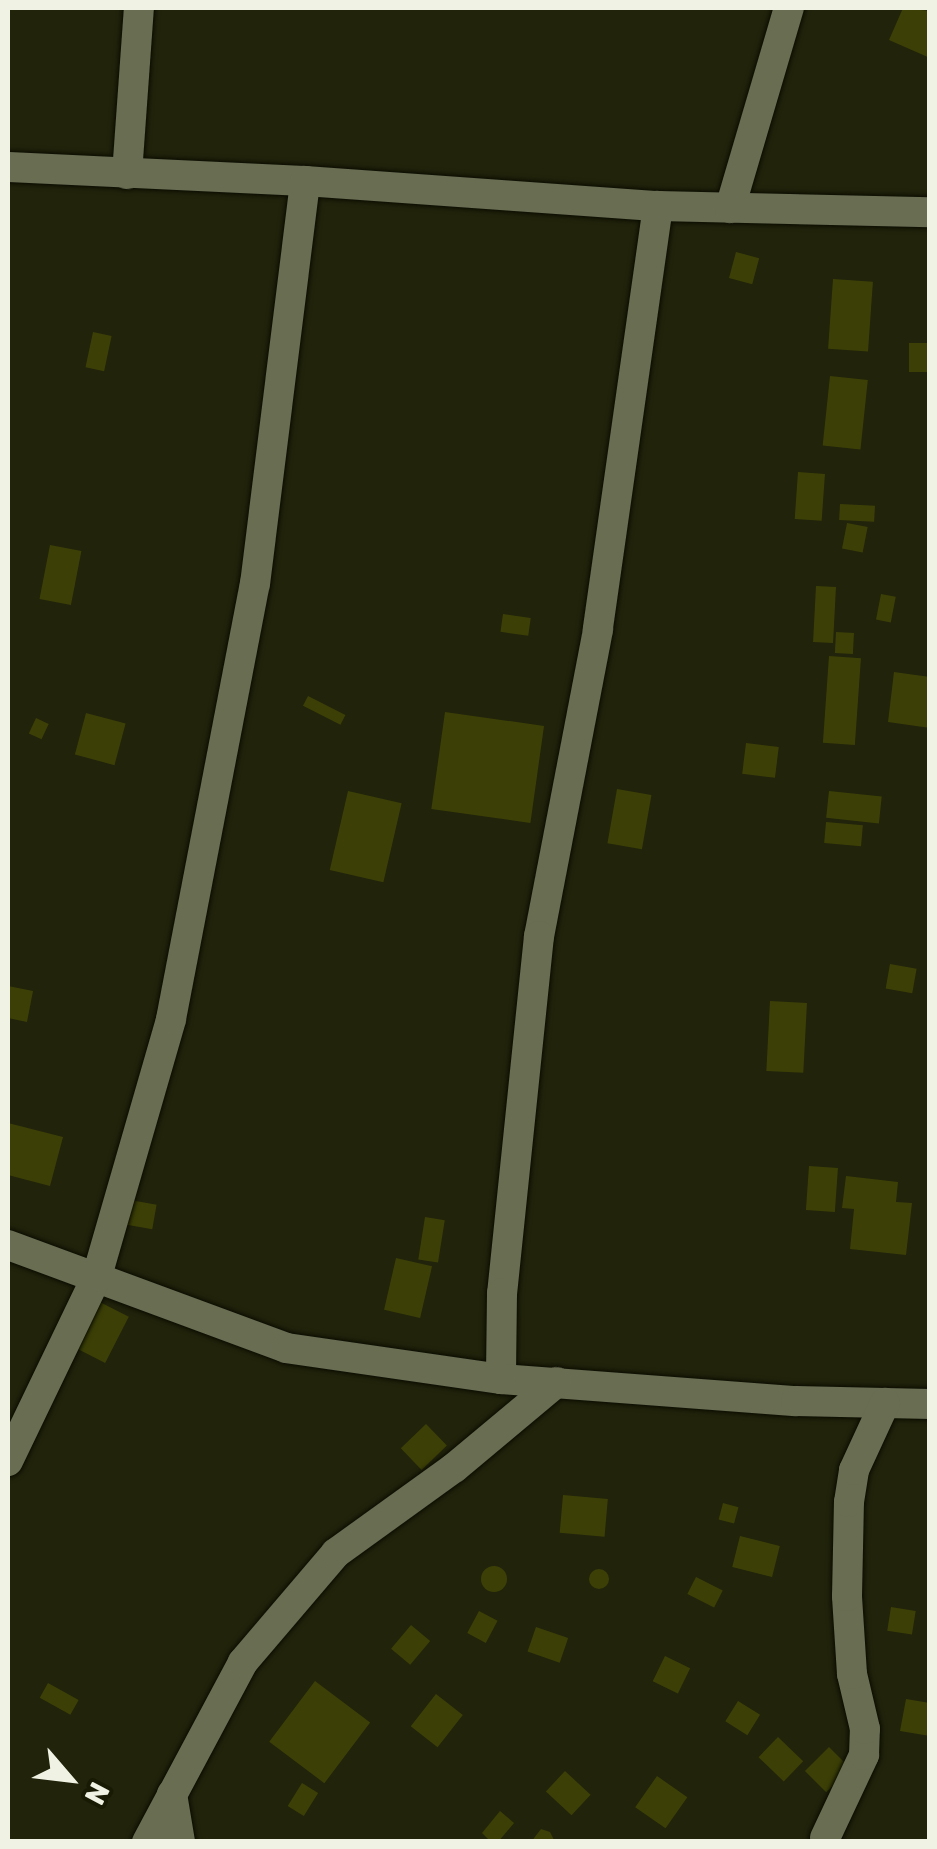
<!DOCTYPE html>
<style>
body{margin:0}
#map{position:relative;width:937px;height:1849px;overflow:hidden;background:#21230b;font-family:Rubik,sans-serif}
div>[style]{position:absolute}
.building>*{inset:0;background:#3c4006;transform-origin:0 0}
.round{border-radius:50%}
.roads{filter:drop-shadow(0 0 2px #0b0c00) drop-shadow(0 0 2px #0b0c00)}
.minor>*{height:30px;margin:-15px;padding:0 15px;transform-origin:15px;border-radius:15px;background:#696d52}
span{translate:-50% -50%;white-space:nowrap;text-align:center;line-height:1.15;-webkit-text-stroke:9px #181a03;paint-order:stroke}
.frame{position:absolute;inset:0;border:10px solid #f0f3e3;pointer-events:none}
.north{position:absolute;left:20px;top:1729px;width:100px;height:100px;-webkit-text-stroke:8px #181a03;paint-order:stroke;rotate:118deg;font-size:28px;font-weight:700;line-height:40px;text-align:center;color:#f0f3e3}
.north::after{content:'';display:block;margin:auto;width:35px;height:45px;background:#f0f3e3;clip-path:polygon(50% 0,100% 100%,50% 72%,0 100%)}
</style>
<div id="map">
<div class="building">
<i style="clip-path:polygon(903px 8px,930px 11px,930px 58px,889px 40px)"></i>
<i style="left:736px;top:252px;width:24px;height:27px;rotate:15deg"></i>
<i style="left:833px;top:279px;width:40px;height:70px;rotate:4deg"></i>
<i style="left:93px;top:332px;width:19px;height:36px;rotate:12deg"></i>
<i style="left:909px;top:343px;width:21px;height:29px"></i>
<i style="left:830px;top:376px;width:38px;height:70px;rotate:6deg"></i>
<i style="left:798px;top:472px;width:27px;height:47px;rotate:4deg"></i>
<i style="left:840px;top:504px;width:35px;height:16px;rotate:3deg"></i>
<i style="left:847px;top:523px;width:21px;height:26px;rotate:11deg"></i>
<i style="left:50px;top:545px;width:32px;height:55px;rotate:11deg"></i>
<i style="left:816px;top:586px;width:20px;height:56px;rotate:3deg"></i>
<i style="left:881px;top:594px;width:15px;height:26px;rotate:11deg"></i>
<i style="left:503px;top:614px;width:28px;height:18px;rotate:8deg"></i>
<i style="left:836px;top:632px;width:18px;height:21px;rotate:3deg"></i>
<i style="left:829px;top:656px;width:32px;height:87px;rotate:4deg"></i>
<i style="clip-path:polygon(894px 672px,930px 677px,930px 728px,888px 722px)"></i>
<i style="left:308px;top:696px;width:42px;height:11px;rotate:27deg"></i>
<i style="left:445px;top:712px;width:100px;height:98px;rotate:8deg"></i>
<i style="left:86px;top:713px;width:41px;height:43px;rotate:15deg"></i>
<i style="left:36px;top:718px;width:14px;height:17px;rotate:25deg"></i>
<i style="left:746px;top:743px;width:33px;height:31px;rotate:7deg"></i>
<i style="left:617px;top:789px;width:35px;height:55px;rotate:10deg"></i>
<i style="left:348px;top:791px;width:55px;height:81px;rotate:13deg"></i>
<i style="left:829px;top:791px;width:53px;height:27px;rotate:6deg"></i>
<i style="left:826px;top:822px;width:37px;height:21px;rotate:5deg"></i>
<i style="left:890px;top:964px;width:27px;height:25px;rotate:10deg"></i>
<i style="clip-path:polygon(8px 986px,33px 991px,27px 1022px,8px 1018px)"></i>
<i style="left:770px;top:1001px;width:37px;height:70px;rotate:3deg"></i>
<i style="clip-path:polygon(8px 1123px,63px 1137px,50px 1186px,8px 1175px)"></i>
<i style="left:809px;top:1166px;width:29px;height:44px;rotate:4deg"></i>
<i style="clip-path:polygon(846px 1176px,898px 1182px,896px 1202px,912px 1203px,906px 1255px,850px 1249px,854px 1209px,842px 1208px)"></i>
<i style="left:130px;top:1200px;width:27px;height:25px;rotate:10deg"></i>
<i style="left:425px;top:1217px;width:20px;height:43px;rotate:9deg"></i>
<i style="left:396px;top:1258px;width:37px;height:53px;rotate:13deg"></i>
<i style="left:94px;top:1299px;width:39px;height:52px;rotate:27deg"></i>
<i style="left:426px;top:1424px;width:30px;height:35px;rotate:46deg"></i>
<i style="left:563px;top:1495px;width:45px;height:38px;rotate:5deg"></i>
<i style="left:723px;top:1503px;width:16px;height:17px;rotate:15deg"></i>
<i style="left:740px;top:1536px;width:41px;height:32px;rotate:14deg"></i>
<i class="round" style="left:481px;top:1566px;width:26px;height:26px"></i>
<i class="round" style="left:589px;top:1569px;width:20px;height:20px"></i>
<i style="left:696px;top:1577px;width:30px;height:19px;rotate:27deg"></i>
<i style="left:891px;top:1607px;width:25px;height:24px;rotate:9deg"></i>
<i style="left:479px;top:1611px;width:21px;height:25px;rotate:28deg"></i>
<i style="left:411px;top:1625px;width:25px;height:31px;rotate:40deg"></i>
<i style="left:536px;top:1627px;width:34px;height:26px;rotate:19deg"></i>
<i style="left:665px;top:1656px;width:28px;height:28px;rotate:26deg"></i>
<i style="left:315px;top:1681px;width:69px;height:76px;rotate:37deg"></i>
<i style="left:48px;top:1683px;width:35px;height:17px;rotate:29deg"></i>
<i style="left:436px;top:1694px;width:34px;height:41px;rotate:38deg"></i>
<i style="clip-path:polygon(906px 1699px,930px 1703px,930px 1736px,900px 1731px)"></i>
<i style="left:738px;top:1701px;width:26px;height:24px;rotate:32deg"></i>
<i style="left:778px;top:1737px;width:35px;height:28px;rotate:44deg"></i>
<i style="left:829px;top:1747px;width:30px;height:34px;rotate:45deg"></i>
<i style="left:565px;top:1771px;width:35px;height:28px;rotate:43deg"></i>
<i style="left:657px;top:1776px;width:37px;height:38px;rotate:35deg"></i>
<i style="left:302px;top:1783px;width:19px;height:27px;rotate:32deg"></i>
<i style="clip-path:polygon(500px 1811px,514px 1823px,498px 1842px,491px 1842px,482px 1833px)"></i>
<i style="clip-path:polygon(541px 1829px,550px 1832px,555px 1842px,531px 1842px)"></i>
</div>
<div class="roads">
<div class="minor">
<i style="left:8px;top:167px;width:297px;rotate:2.7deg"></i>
<i style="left:305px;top:181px;width:354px;rotate:4.1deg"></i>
<i style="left:658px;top:206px;width:272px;rotate:1.3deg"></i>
<i style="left:127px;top:174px;width:166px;rotate:-85.9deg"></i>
<i style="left:658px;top:206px;width:428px;rotate:98.1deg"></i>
<i style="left:598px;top:630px;width:312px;rotate:100.9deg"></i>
<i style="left:539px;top:936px;width:359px;rotate:95.9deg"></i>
<i style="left:502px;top:1293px;width:86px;rotate:90.7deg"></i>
<i style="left:501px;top:1379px;width:296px;rotate:4.3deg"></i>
<i style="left:796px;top:1401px;width:134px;rotate:1.3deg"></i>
<i style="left:730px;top:208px;width:209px;rotate:-73.6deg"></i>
<i style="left:8px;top:1245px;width:296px;rotate:20.3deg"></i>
<i style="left:286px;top:1348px;width:217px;rotate:8.2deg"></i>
<i style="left:8px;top:1461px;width:205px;rotate:-64.3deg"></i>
<i style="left:97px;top:1276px;width:267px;rotate:-73.9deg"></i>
<i style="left:171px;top:1019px;width:443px;rotate:-79.1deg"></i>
<i style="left:255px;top:584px;width:406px;rotate:-82.9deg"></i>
<i style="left:172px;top:1794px;width:49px;rotate:80.5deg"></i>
<i style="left:825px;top:1838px;width:92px;rotate:-64.8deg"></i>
<i style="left:864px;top:1755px;width:26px;rotate:-88deg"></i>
<i style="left:865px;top:1729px;width:57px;rotate:-103.3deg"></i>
<i style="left:852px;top:1674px;width:78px;rotate:-93.7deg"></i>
<i style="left:847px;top:1596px;width:94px;rotate:-88.8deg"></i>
<i style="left:849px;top:1502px;width:32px;rotate:-81deg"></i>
<i style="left:854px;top:1470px;width:74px;rotate:-65.2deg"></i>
<i style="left:147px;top:1842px;width:204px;rotate:-61.9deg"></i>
<i style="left:243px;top:1662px;width:143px;rotate:-49.5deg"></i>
<i style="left:336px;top:1553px;width:145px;rotate:-35.8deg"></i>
<i style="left:454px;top:1468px;width:134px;rotate:-39.9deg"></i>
</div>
</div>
<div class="frame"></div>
<div class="north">N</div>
</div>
